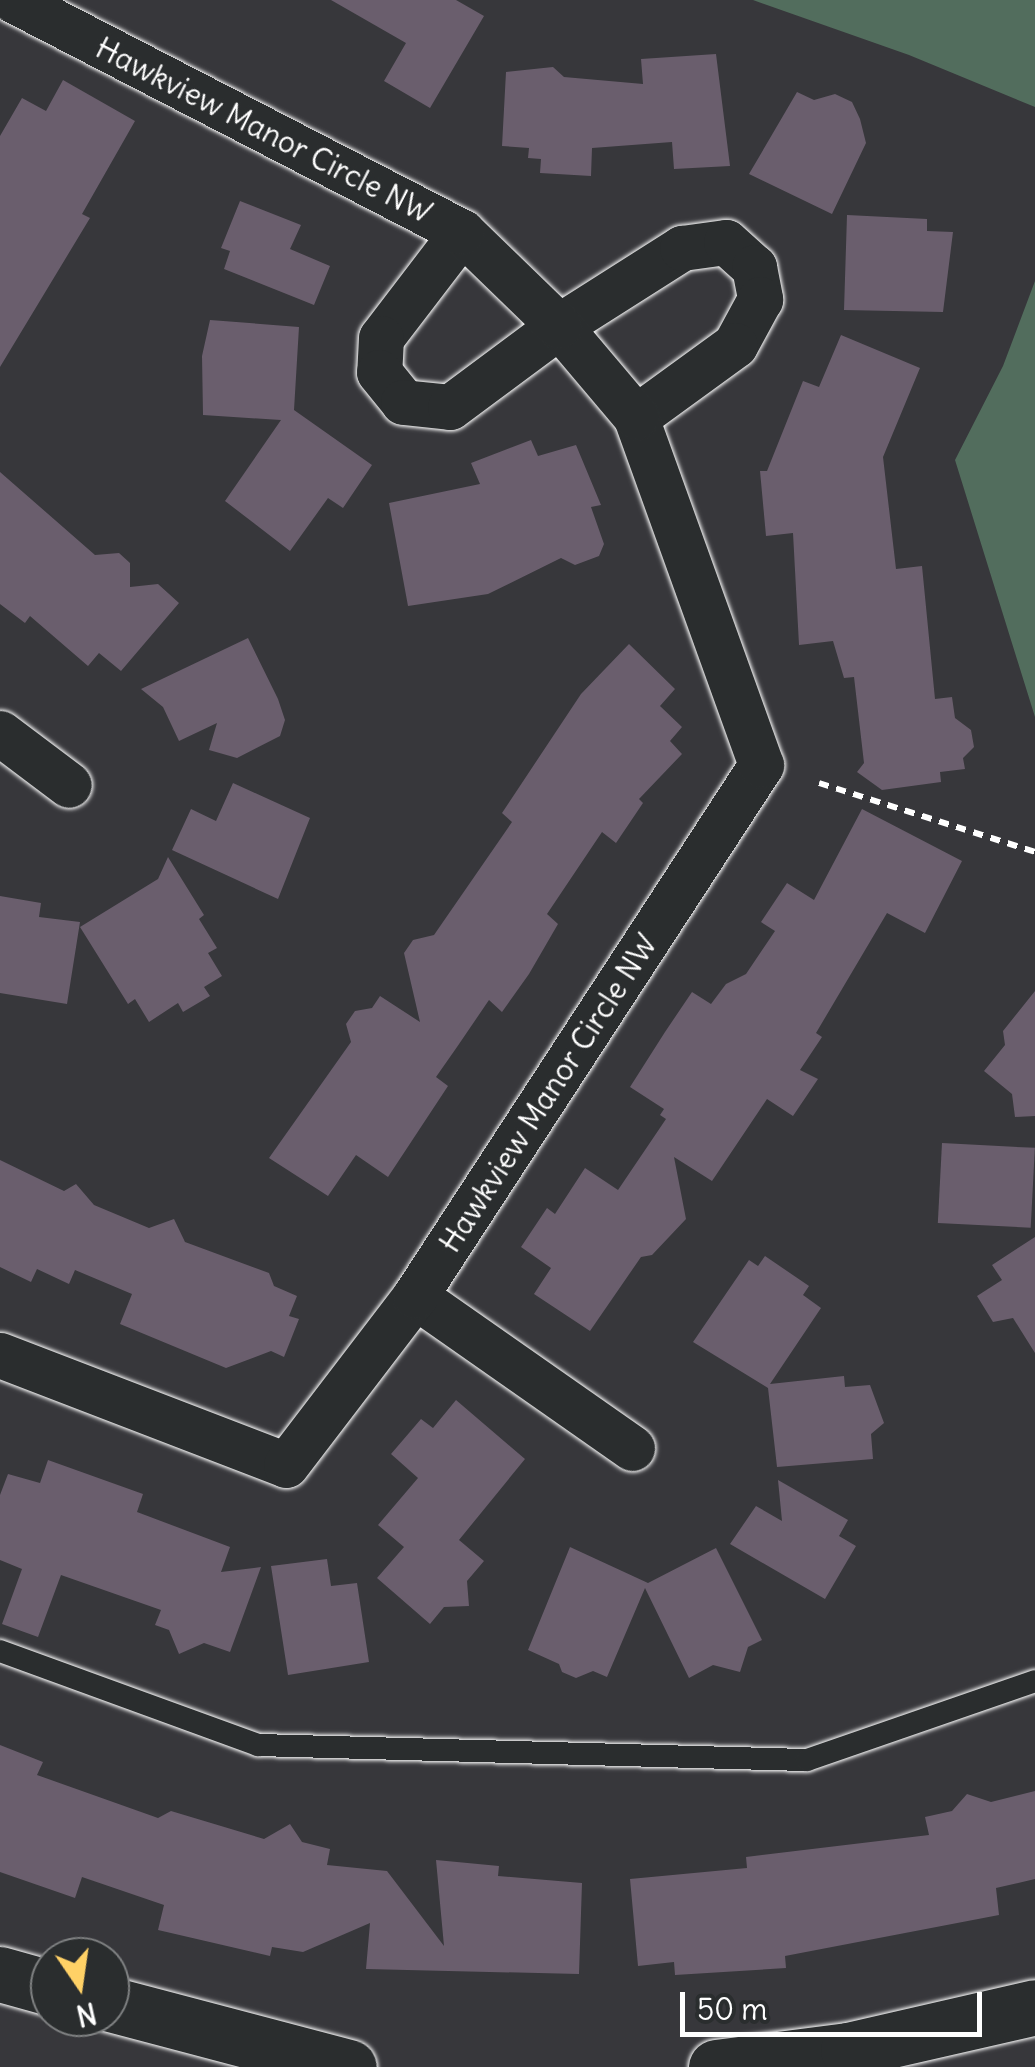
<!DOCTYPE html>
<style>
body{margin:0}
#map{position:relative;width:1035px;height:2067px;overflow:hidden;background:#37373b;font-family:Delius,sans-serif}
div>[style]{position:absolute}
.green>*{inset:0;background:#526d5d}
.building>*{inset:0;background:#6a5e6d;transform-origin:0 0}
.path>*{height:6px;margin-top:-3px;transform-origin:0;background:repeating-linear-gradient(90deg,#fff 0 10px,transparent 0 18px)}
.roads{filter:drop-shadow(0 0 2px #fff) drop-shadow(0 0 2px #fff)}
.lane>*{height:22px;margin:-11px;padding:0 11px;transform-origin:11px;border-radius:11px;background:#2a2d2e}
.street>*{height:45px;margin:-22.5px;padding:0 22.5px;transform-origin:22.5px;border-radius:22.5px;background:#2a2d2e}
.secondary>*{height:55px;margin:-27.5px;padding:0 27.5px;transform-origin:27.5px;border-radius:27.5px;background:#2a2d2e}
span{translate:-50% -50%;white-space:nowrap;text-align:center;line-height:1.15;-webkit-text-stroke:8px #2a2d2e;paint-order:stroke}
.street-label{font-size:30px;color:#fff}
.north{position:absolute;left:30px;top:1937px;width:100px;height:100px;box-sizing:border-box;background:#2a2d2e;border:2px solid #7f8182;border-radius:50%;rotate:167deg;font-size:28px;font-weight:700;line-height:40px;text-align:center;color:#fff}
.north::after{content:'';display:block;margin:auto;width:35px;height:45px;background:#ffd166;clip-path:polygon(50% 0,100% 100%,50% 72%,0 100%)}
.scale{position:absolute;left:680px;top:1992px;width:302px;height:45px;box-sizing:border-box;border:5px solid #fff;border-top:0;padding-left:12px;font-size:30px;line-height:35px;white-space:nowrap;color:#fff;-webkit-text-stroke:8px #2a2d2e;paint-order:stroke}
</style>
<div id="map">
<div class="green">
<i style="clip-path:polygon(753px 0,1035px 0,1035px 107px,909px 55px)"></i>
<i style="clip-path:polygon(1035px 281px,1035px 717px,955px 460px,1003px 366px)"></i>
</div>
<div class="building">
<i style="clip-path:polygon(331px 0,456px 0,484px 16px,430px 108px,384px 81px,406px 43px)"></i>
<i style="clip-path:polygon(716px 54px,730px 166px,674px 169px,672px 142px,592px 148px,591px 176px,540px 173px,541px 159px,528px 158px,529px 148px,502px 146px,506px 72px,553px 67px,564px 77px,643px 84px,641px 59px)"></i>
<i style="clip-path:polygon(63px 80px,135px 121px,82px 214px,90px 218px,0 367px,0 136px,22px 98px,46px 111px)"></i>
<i style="clip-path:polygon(797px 92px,814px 100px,835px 94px,852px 102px,860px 119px,866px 143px,832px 214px,749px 174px)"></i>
<i style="clip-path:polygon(240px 201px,301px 225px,290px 249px,330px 266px,314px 305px,224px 269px,230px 251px,221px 248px)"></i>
<i style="clip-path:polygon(847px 215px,927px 219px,927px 231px,953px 232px,943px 312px,844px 310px)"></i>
<i style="clip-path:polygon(210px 320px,299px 327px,294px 410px,372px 465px,343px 508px,328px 498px,290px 551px,225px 501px,281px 420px,203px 415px,202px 356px)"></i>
<i style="clip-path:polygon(841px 335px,920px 368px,883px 457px,896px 569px,922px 566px,935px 699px,952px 697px,955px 718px,971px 730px,974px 747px,963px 758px,965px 769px,940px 772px,941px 782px,882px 790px,857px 772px,864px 763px,854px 677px,844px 678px,833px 641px,799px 645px,793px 533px,766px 536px,760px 471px,767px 471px,803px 381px,819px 387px)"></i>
<i style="clip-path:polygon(531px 440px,538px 456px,576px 445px,601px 505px,591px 507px,604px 544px,599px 556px,575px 565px,561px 558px,488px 594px,408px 606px,389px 503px,480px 484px,471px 463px)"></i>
<i style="clip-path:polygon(0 472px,95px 555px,119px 553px,130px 563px,130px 587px,158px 584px,179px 603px,121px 671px,99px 653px,88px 666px,30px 616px,25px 623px,0 604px)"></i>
<i style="clip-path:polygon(248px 638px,278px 699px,285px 720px,280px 736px,237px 758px,209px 750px,217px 723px,179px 741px,163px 707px,141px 689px)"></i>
<i style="clip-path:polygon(629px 644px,675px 689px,660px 706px,682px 727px,670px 741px,682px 754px,639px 799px,643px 803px,616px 843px,602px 832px,547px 914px,558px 924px,529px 974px,502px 1012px,489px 1000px,457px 1047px,436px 1077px,448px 1086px,388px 1177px,356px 1155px,328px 1196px,269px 1158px,351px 1042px,346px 1024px,355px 1011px,372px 1008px,380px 996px,420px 1022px,404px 953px,413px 940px,434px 935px,512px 822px,502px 813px,581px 694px)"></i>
<i style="clip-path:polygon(233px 783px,310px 818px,278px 899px,172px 850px,191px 809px,216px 821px)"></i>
<i style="clip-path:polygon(862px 809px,962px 861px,925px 933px,887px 913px,816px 1033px,822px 1037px,800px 1070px,818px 1079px,793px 1116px,767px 1099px,712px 1181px,674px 1157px,686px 1219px,652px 1255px,641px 1257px,590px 1331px,534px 1294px,551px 1268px,521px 1247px,547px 1208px,555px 1214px,585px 1168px,618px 1190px,666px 1119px,660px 1115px,664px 1109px,630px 1087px,665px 1032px,692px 992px,711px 1004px,726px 984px,746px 974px,775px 931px,761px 922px,787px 883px,814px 900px)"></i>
<i style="clip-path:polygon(168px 857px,204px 915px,199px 919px,217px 948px,208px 953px,222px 976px,204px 987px,210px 996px,183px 1012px,178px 1003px,149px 1022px,135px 999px,128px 1004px,80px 927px,158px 879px)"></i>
<i style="clip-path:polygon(0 896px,41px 903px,39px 917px,80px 922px,67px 1004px,0 993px)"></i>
<i style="clip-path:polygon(1035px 991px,1035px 1116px,1015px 1117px,1012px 1094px,984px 1071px,1005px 1045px,1003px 1031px)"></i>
<i style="left:942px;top:1143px;width:93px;height:80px;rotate:3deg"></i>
<i style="clip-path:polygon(0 1160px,64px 1191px,76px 1184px,94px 1205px,149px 1228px,174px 1219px,185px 1242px,269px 1273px,274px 1286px,297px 1296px,289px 1316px,299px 1319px,284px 1357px,271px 1351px,226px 1368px,120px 1324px,132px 1294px,75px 1270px,69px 1284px,37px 1269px,31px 1282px,0 1267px)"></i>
<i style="clip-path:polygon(1035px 1237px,1035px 1353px,1013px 1318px,993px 1322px,977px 1296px,1002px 1280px,992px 1265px)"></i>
<i style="clip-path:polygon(765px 1256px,809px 1286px,803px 1295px,821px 1308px,770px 1384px,844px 1376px,845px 1387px,870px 1385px,884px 1423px,871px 1434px,873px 1459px,777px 1467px,768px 1388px,693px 1342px,749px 1260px,758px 1266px)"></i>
<i style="clip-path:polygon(456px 1400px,525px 1459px,459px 1540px,484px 1561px,467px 1581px,469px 1606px,444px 1607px,430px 1624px,377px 1578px,404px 1547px,378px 1525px,418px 1478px,391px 1454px,421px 1419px,433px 1428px)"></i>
<i style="clip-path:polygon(48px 1460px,143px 1494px,137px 1512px,230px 1547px,221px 1572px,261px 1567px,230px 1652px,204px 1643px,179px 1654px,169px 1630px,155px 1625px,161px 1610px,61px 1575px,38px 1637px,2px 1624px,22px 1569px,0 1560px,0 1495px,8px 1474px,40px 1483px)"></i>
<i style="clip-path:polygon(778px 1480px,848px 1520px,839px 1536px,856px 1546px,825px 1599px,730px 1544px,756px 1506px,782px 1521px)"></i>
<i style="clip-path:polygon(570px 1547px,648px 1583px,716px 1548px,762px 1640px,748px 1647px,740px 1672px,713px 1665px,689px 1678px,645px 1588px,607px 1677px,593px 1671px,576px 1678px,562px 1672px,559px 1664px,528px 1650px)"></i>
<i style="clip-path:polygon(327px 1559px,331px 1586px,357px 1583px,369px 1662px,288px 1675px,271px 1566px)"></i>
<i style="clip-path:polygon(0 1745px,43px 1762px,37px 1775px,158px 1818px,171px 1811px,264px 1839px,290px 1824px,302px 1842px,330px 1849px,327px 1865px,387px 1871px,444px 1946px,436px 1860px,499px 1866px,498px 1876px,582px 1883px,579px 1974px,366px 1969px,370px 1923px,303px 1952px,272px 1947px,270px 1956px,158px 1930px,164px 1905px,82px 1877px,75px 1898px,0 1872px)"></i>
<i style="clip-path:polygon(1035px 1791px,1035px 1879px,996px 1888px,999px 1915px,785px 1956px,786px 1968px,675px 1975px,674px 1962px,638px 1966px,630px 1879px,747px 1868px,746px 1857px,929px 1835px,925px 1817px,952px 1811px,967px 1794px,991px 1802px)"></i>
</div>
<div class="path">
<i style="left:819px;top:783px;width:227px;rotate:17.7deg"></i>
</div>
<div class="roads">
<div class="lane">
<i style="left:0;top:1651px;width:275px;rotate:20deg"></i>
<i style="left:258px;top:1745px;width:549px;rotate:1.57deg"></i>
<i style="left:807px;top:1760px;width:241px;rotate:-19.1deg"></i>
</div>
<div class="street">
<i style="left:462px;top:232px;width:133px;rotate:127.4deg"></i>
<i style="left:381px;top:338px;width:34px;rotate:93deg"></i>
<i style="left:379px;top:372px;width:38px;rotate:51deg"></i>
<i style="left:403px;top:402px;width:47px;rotate:6.1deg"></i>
<i style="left:450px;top:407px;width:136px;rotate:-36.6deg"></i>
<i style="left:559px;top:326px;width:146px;rotate:-32.4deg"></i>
<i style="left:682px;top:248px;width:44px;rotate:-7.8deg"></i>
<i style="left:726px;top:242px;width:38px;rotate:42deg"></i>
<i style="left:754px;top:267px;width:33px;rotate:79deg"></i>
<i style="left:760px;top:299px;width:52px;rotate:118.5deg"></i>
<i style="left:735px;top:345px;width:122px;rotate:144deg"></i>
<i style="left:0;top:733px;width:86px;rotate:37deg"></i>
<i style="left:415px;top:1296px;width:265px;rotate:35deg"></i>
<i style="left:0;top:1355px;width:306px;rotate:21deg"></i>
<i style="left:286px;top:1465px;width:213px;rotate:-52.6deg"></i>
<i style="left:415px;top:1296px;width:634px;rotate:-56.91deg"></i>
<i style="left:761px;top:765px;width:370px;rotate:-109.8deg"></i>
<i style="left:636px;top:417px;width:119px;rotate:-130.2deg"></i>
<i style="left:559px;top:326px;width:135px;rotate:-135.9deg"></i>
<i style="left:462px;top:232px;width:505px;rotate:-152.67deg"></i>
</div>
<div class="secondary">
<i style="left:0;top:1974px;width:52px;rotate:15.6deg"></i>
<i style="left:110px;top:2004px;width:247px;rotate:14.8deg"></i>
<i style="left:716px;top:2067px;width:133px;rotate:-7.3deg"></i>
<i style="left:848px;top:2050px;width:192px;rotate:-12.9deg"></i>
</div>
</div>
<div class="street-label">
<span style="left:264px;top:130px;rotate:27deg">Hawkview Manor Circle NW</span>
<span style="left:548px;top:1093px;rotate:-57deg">Hawkview Manor Circle NW</span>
</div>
<div class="north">N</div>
<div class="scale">50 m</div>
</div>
